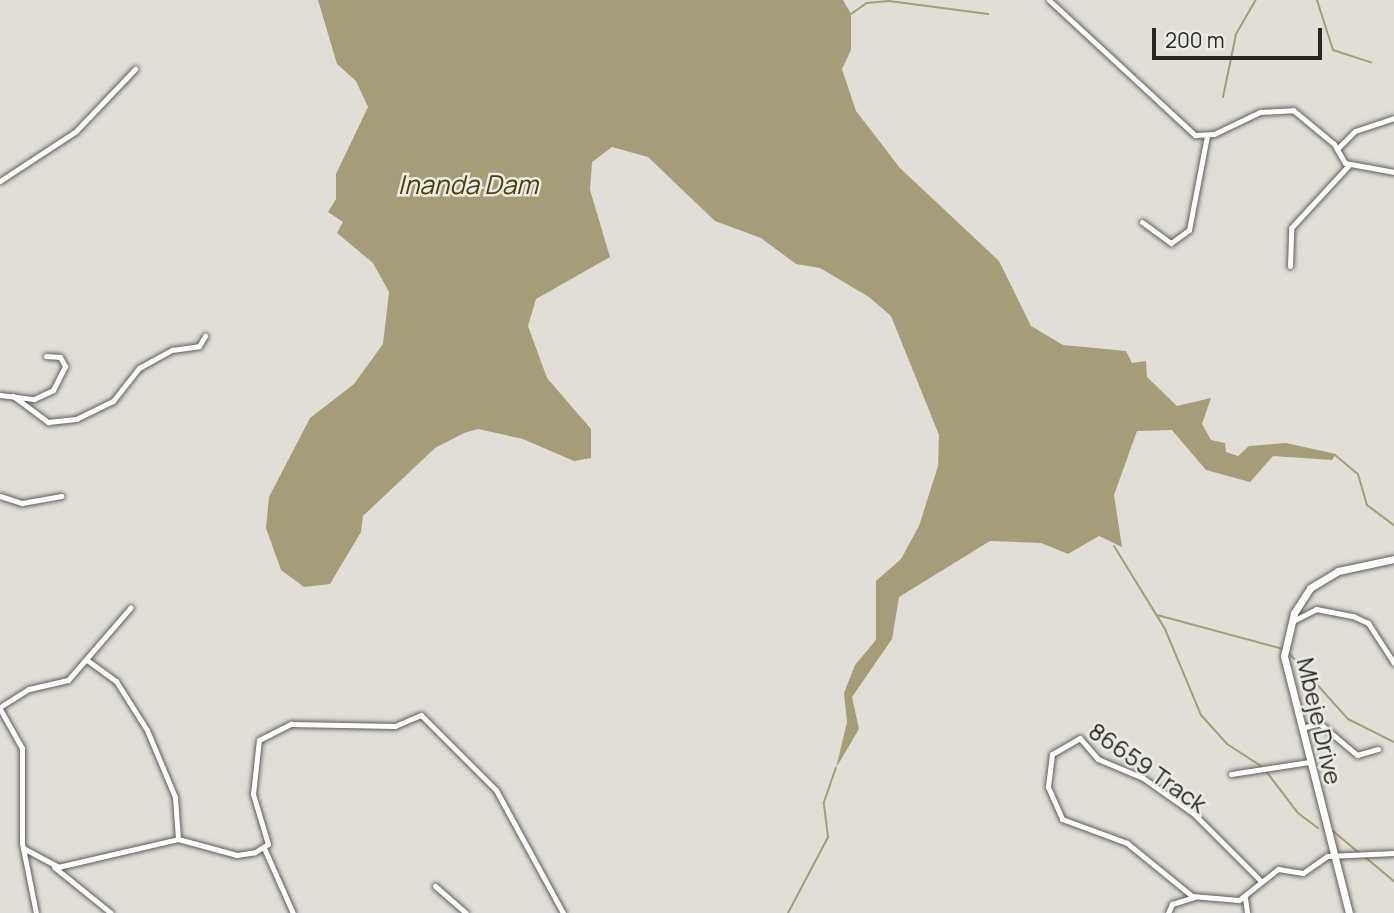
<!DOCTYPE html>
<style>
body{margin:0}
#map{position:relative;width:1394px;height:913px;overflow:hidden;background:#e0ded7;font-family:Manrope,sans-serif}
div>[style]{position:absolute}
.water>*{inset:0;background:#a59d78}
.stream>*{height:2px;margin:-1px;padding:0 1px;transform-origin:1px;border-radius:1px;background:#a59d78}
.roads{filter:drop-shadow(0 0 2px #5e5d57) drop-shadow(0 0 2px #5e5d57)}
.minor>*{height:5px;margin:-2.5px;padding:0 2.5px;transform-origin:2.5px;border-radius:2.5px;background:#fff}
.tertiary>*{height:7px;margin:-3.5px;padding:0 3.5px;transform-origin:3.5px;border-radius:3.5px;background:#fff}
span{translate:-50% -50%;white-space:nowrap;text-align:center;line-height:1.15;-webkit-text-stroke:5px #edebe4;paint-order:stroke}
.street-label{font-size:24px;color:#272623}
.water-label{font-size:26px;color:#493f0e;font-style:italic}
.scale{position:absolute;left:1152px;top:28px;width:170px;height:32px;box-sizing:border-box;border:4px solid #272623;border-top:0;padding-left:9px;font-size:21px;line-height:24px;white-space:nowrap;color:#272623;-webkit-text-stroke:5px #edebe4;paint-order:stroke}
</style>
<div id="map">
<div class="water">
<i style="clip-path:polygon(318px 0,843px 0,851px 14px,851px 50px,842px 69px,856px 111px,900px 168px,999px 261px,1031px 326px,1063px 345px,1126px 351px,1132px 363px,1146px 361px,1147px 377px,1177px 406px,1211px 398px,1202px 424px,1211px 440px,1225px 443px,1226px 452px,1238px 456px,1249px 446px,1286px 443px,1336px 454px,1332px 460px,1273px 456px,1250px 482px,1206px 470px,1172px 430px,1137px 431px,1114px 495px,1122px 547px,1099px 536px,1068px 554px,1041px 543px,990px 541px,899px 597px,892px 639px,852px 697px,859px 729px,836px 768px,847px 722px,844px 693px,855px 665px,876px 640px,876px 581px,901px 559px,919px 526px,938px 466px,939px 435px,891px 316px,869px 297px,820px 268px,796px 264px,761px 238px,715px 221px,648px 157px,612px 147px,592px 162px,590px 190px,610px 257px,536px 299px,528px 326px,547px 378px,591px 429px,591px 458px,574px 461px,523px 439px,478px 429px,464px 433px,435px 448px,363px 516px,361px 532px,330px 584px,304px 587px,281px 570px,266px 528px,269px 497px,310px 418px,354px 384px,383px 344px,389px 292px,373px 263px,337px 233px,343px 222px,328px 212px,336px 199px,336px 174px,368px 107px,356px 81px,337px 64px)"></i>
</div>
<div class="stream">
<i style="left:1317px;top:0;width:52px;rotate:72.3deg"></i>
<i style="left:1333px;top:50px;width:40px;rotate:18deg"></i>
<i style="left:851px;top:14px;width:19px;rotate:-35deg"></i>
<i style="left:867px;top:3px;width:22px;rotate:-5deg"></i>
<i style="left:889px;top:1px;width:100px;rotate:7.5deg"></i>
<i style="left:1223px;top:97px;width:64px;rotate:-78.3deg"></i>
<i style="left:1236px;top:34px;width:39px;rotate:-60deg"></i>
<i style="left:1335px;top:455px;width:30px;rotate:40deg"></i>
<i style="left:1358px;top:474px;width:32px;rotate:74deg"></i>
<i style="left:1367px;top:505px;width:34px;rotate:37deg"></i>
<i style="left:1114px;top:546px;width:97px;rotate:58.4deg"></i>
<i style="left:1165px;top:629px;width:93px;rotate:67.3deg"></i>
<i style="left:1201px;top:715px;width:39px;rotate:48deg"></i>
<i style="left:1227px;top:744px;width:40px;rotate:32.9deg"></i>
<i style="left:1157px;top:615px;width:131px;rotate:15.1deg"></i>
<i style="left:1288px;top:652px;width:90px;rotate:48.2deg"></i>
<i style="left:1348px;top:719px;width:51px;rotate:26.6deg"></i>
<i style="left:1265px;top:770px;width:54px;rotate:52.5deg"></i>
<i style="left:1298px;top:813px;width:25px;rotate:37deg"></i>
<i style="left:1333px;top:831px;width:33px;rotate:40deg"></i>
<i style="left:1365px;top:857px;width:38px;rotate:40deg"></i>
<i style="left:788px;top:913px;width:86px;rotate:-62.2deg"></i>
<i style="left:828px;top:837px;width:35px;rotate:-97deg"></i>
<i style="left:824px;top:802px;width:36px;rotate:-71deg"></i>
</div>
<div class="roads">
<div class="minor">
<i style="left:1049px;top:0;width:199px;rotate:42.8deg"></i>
<i style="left:1195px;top:135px;width:19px;rotate:-3deg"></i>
<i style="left:1214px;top:134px;width:51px;rotate:-25.6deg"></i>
<i style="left:1260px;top:112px;width:33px;rotate:-3deg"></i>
<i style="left:1293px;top:110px;width:53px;rotate:39.7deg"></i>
<i style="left:1334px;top:144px;width:22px;rotate:60deg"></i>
<i style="left:1345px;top:163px;width:50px;rotate:10.4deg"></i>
<i style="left:1337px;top:149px;width:25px;rotate:-45deg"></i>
<i style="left:1355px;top:131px;width:41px;rotate:-18.4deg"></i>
<i style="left:0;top:181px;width:91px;rotate:-33.3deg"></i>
<i style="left:76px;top:131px;width:86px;rotate:-46.4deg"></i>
<i style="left:1142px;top:222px;width:36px;rotate:36deg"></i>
<i style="left:1171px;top:243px;width:22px;rotate:-36deg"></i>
<i style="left:1189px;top:230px;width:96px;rotate:-79.2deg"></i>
<i style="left:1290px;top:266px;width:38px;rotate:-88deg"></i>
<i style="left:1291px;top:228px;width:86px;rotate:-47.4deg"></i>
<i style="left:0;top:395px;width:34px;rotate:7deg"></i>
<i style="left:34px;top:399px;width:21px;rotate:-25deg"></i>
<i style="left:53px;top:390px;width:27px;rotate:-63deg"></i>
<i style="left:65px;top:366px;width:10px;rotate:-119deg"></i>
<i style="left:60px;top:357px;width:14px;rotate:-176deg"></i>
<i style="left:13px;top:396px;width:44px;rotate:36.6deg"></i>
<i style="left:48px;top:422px;width:28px;rotate:-6deg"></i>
<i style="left:76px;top:419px;width:41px;rotate:-25.9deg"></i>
<i style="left:113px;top:401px;width:42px;rotate:-51.8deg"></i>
<i style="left:139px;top:368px;width:38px;rotate:-29deg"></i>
<i style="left:172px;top:350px;width:27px;rotate:-8deg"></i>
<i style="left:199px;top:346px;width:12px;rotate:-59deg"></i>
<i style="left:0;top:496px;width:23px;rotate:18deg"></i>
<i style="left:22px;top:503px;width:40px;rotate:-10deg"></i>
<i style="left:1291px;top:622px;width:28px;rotate:-27deg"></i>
<i style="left:1316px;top:609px;width:38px;rotate:11deg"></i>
<i style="left:1353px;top:616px;width:17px;rotate:25deg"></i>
<i style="left:1368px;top:623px;width:48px;rotate:57deg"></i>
<i style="left:87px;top:660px;width:36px;rotate:36deg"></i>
<i style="left:116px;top:681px;width:58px;rotate:57.7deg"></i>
<i style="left:147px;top:730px;width:73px;rotate:67.3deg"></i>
<i style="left:175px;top:797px;width:42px;rotate:85.9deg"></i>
<i style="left:0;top:707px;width:34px;rotate:-32deg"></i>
<i style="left:29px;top:689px;width:40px;rotate:-13deg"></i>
<i style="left:68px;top:680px;width:96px;rotate:-49.2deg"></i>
<i style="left:0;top:709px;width:45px;rotate:60.6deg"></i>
<i style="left:22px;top:748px;width:95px;rotate:90deg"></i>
<i style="left:22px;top:843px;width:71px;rotate:78.7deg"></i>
<i style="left:1302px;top:728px;width:18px;rotate:-16deg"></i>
<i style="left:1319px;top:723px;width:50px;rotate:40.1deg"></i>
<i style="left:1357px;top:755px;width:22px;rotate:-16deg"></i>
<i style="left:1231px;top:774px;width:79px;rotate:-8.7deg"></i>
<i style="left:23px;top:848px;width:40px;rotate:28deg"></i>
<i style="left:58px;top:867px;width:123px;rotate:-13.1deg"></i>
<i style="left:178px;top:839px;width:61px;rotate:15.2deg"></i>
<i style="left:237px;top:855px;width:18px;rotate:-9deg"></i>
<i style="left:255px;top:852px;width:15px;rotate:-32deg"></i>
<i style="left:268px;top:844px;width:52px;rotate:-106.7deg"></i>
<i style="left:253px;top:794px;width:54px;rotate:-83.7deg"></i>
<i style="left:259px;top:740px;width:36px;rotate:-27deg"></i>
<i style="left:291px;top:724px;width:104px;rotate:1.1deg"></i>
<i style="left:395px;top:726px;width:28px;rotate:-23deg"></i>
<i style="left:421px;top:715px;width:106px;rotate:45deg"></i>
<i style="left:496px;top:790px;width:140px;rotate:61.4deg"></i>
<i style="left:264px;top:848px;width:71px;rotate:66deg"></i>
<i style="left:54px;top:867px;width:73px;rotate:38.9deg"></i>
<i style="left:1260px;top:880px;width:93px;rotate:-135deg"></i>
<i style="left:1194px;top:814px;width:62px;rotate:-144.8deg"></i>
<i style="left:1143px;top:778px;width:49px;rotate:-157.1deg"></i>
<i style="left:1098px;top:759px;width:28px;rotate:-131deg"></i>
<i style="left:1080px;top:738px;width:32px;rotate:150deg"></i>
<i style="left:1052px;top:754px;width:33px;rotate:97deg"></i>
<i style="left:1048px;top:787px;width:35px;rotate:66deg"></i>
<i style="left:1062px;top:819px;width:69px;rotate:20.3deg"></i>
<i style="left:1127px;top:843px;width:84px;rotate:39.2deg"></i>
<i style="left:1192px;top:896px;width:47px;rotate:4.9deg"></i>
<i style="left:1239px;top:900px;width:50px;rotate:-38.5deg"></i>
<i style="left:1278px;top:869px;width:25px;rotate:9deg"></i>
<i style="left:1303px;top:873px;width:29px;rotate:-35deg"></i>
<i style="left:1327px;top:856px;width:67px;rotate:-2.6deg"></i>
<i style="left:435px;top:886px;width:41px;rotate:41.1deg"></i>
<i style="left:1245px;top:898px;width:15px;rotate:82deg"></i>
<i style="left:1168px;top:913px;width:10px;rotate:-66deg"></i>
<i style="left:1172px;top:904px;width:24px;rotate:-17deg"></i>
</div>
<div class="tertiary">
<i style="left:1349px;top:913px;width:265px;rotate:-104.2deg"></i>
<i style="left:1284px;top:656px;width:44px;rotate:-76.9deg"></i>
<i style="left:1294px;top:613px;width:30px;rotate:-57deg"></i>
<i style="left:1310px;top:588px;width:33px;rotate:-31deg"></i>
<i style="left:1338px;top:571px;width:57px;rotate:-12.1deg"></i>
</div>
</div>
<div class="street-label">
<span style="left:1320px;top:721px;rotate:77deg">Mbeje Drive</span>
<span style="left:1148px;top:767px;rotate:35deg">86659 Track</span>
</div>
<div class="water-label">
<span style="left:468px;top:185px">Inanda Dam</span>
</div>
<div class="scale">200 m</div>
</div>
